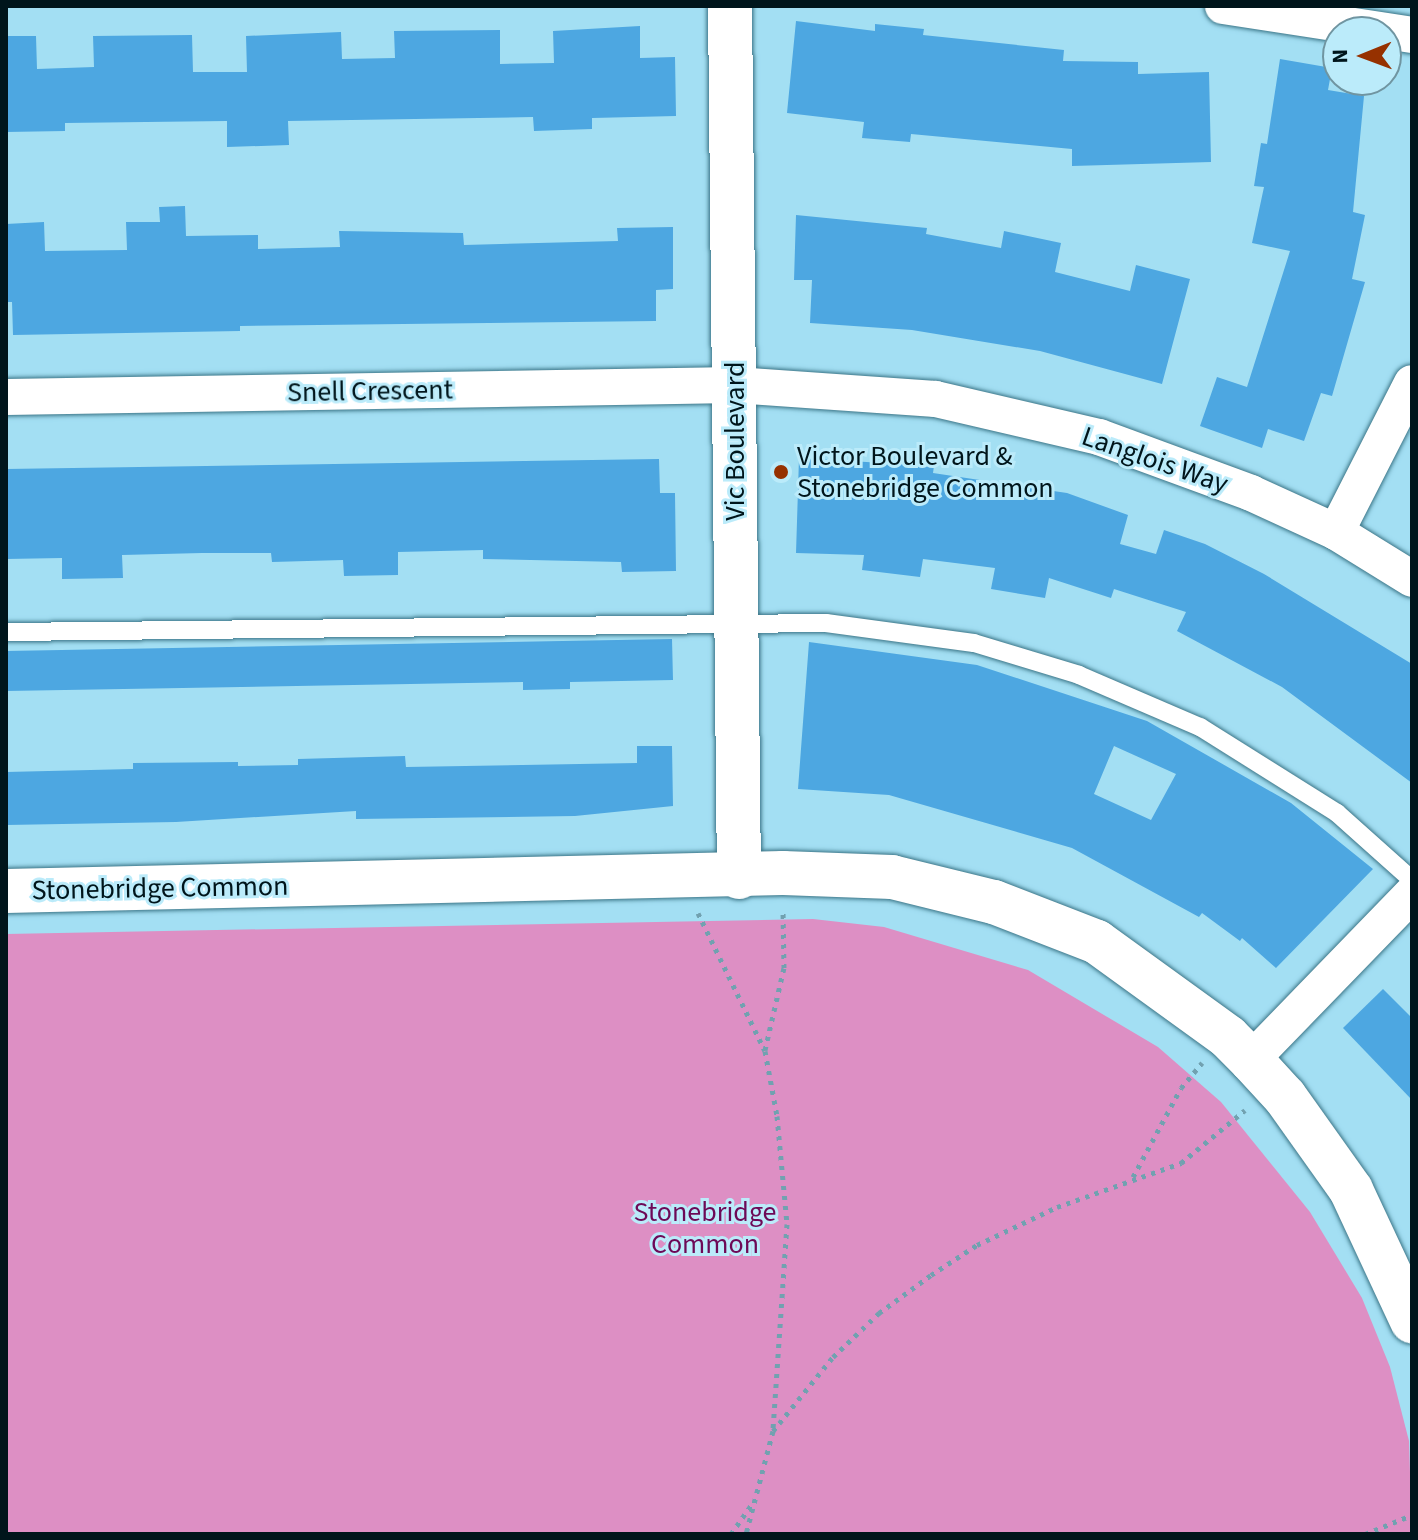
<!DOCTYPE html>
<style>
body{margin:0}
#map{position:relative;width:1418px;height:1540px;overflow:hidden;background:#a3dff3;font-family:"Source Sans 3",sans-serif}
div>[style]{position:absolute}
.green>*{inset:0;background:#dd8fc4}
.building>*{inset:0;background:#4da7e1}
.path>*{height:5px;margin-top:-2.5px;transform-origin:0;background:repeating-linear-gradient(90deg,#71a1b0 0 4px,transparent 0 10px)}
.roads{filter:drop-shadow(0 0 2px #3b7587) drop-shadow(0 0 2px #3b7587)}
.service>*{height:18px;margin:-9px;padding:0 9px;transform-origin:9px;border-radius:9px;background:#fff}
.minor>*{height:36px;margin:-18px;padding:0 18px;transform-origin:18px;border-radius:18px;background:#fff}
.tertiary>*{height:44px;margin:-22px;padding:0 22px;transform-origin:22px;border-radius:22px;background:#fff}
.dots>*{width:22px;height:22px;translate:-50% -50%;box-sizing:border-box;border:4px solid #bbebfa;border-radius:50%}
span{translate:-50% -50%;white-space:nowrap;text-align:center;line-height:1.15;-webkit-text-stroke:6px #bbebfa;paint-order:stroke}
.street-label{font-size:28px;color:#00151b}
.poi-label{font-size:28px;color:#00151b}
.left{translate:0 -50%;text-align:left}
.park-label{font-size:28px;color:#6d0957}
.frame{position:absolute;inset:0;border:8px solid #00151b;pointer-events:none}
.north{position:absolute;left:1322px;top:16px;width:80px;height:80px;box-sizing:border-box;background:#bbebfa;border:2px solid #7095a1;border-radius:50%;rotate:269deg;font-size:22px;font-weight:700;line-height:32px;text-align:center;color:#00151b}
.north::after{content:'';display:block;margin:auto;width:28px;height:36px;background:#963100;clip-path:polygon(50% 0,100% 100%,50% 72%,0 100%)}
</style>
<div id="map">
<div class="green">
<i style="clip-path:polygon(813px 919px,884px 927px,1028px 970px,1158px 1047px,1221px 1102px,1310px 1212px,1362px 1298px,1390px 1367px,1409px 1441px,1412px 1534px,6px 1534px,6px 934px)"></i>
</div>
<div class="building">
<i style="clip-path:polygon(796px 21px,875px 31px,875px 24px,924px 29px,923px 35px,1064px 50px,1063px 61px,1138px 62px,1138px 74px,1209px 72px,1211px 162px,1072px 166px,1072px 149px,911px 134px,910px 142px,862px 138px,864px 122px,787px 113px)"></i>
<i style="clip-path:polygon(640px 26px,640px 58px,675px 57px,676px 116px,592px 118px,592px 129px,534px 131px,533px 117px,288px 121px,289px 145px,227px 147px,227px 121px,65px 123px,65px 131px,6px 132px,6px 36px,36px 36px,37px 69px,94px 67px,93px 36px,192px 35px,193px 72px,247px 72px,246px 36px,341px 32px,342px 59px,395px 58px,394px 31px,500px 30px,500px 64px,554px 63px,553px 31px)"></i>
<i style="clip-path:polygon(1280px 59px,1332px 68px,1328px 90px,1364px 96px,1353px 212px,1365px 215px,1352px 279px,1365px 282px,1332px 396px,1321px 393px,1304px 441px,1268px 429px,1262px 448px,1200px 426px,1217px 377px,1247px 387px,1290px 251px,1252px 243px,1264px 187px,1254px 186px,1261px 143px,1267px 144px)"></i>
<i style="clip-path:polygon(185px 206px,186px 236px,258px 235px,258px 249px,340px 247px,339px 231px,463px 233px,464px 245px,618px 241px,617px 228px,673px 227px,673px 289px,656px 290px,656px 321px,240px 326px,240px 331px,13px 335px,12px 302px,6px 302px,6px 224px,44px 222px,45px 251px,127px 250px,126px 222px,160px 222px,159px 207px)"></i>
<i style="clip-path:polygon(796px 215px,927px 228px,926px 234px,1001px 248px,1004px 231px,1061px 243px,1055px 272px,1130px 291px,1136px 265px,1190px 279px,1162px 384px,1040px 351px,912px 330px,810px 323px,812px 280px,794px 280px)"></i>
<i style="clip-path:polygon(799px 458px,934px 466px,933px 473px,1067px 493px,1128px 515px,1120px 544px,1156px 554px,1164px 530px,1205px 544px,1264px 574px,1412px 664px,1412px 783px,1282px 687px,1177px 631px,1186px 612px,1114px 589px,1111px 598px,1049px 578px,1045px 598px,991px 589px,995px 568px,923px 559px,920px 577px,862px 570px,864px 555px,796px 553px)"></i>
<i style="clip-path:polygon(659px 459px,660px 493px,675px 493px,676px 571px,622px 572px,621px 562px,483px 559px,483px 550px,398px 552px,398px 575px,344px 576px,343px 560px,272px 562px,271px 553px,202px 553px,122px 555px,123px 578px,62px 579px,62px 558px,6px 559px,6px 469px)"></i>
<i style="clip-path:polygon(672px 639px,673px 680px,570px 682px,570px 689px,523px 690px,523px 682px,6px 691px,6px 651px)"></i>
<i style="clip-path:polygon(evenodd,809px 642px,977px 665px,1147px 721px,1291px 803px,1373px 869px,1276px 968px,1242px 938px,1240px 941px,1202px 913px,1199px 917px,1072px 848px,889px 795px,798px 789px,809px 642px,1114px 746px,1176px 774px,1151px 820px,1094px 794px,1114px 746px)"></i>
<i style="clip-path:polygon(637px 746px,672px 746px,673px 806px,575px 816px,356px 819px,356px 811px,176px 822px,6px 825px,6px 772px,133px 769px,133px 763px,238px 762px,238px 766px,298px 765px,298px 759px,405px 756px,406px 767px,637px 763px)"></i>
<i style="clip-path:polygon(1383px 989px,1412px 1018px,1412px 1100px,1343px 1028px)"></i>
</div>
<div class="path">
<i style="left:698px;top:913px;width:153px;rotate:64.1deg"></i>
<i style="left:765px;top:1051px;width:66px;rotate:79.5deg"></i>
<i style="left:777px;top:1116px;width:108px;rotate:84.7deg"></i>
<i style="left:787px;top:1224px;width:207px;rotate:93.9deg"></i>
<i style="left:773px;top:1431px;width:106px;rotate:104.7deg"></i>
<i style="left:765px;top:1050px;width:84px;rotate:-77deg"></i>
<i style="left:784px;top:968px;width:58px;rotate:-91deg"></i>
<i style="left:1133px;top:1177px;width:101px;rotate:-61.7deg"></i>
<i style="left:1181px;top:1088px;width:33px;rotate:-50deg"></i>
<i style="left:773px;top:1431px;width:95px;rotate:-51deg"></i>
<i style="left:833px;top:1357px;width:64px;rotate:-43.7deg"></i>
<i style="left:879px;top:1313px;width:64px;rotate:-36.2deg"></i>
<i style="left:931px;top:1275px;width:55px;rotate:-33.1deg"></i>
<i style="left:977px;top:1245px;width:89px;rotate:-25.4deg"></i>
<i style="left:1057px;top:1207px;width:132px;rotate:-19.5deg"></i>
<i style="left:1181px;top:1163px;width:83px;rotate:-39.6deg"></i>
<i style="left:731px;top:1534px;width:40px;rotate:-55.1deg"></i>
<i style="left:1365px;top:1534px;width:51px;rotate:-22deg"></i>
</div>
<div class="roads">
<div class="service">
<i style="left:6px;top:632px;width:820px;rotate:-0.63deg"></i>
<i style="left:826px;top:623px;width:149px;rotate:7.7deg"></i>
<i style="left:974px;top:643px;width:110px;rotate:16.9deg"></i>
<i style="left:1079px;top:675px;width:132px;rotate:23.3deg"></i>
<i style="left:1200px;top:727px;width:162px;rotate:32.1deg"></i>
<i style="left:1337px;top:813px;width:101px;rotate:41.8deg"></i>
</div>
<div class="minor">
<i style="left:1223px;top:6px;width:191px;rotate:8.7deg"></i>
<i style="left:6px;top:397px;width:729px;rotate:-0.94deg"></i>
<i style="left:735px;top:385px;width:201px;rotate:4deg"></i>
<i style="left:936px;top:399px;width:167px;rotate:13.1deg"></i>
<i style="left:1099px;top:437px;width:162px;rotate:20.2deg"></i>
<i style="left:1251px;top:493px;width:94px;rotate:24.6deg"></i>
<i style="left:1336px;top:532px;width:89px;rotate:31.7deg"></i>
<i style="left:1336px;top:532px;width:167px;rotate:-63deg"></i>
<i style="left:1251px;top:1060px;width:231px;rotate:-45.9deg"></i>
</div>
<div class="tertiary">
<i style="left:730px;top:6px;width:871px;rotate:89.41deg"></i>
<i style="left:6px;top:891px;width:777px;rotate:-1.33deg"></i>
<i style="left:783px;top:873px;width:109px;rotate:2.1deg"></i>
<i style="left:892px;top:877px;width:105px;rotate:13.8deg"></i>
<i style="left:994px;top:902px;width:110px;rotate:21.2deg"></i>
<i style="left:1097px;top:942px;width:162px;rotate:35.9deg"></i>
<i style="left:1228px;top:1037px;width:33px;rotate:45deg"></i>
<i style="left:1251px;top:1060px;width:50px;rotate:47.4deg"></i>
<i style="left:1285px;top:1097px;width:114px;rotate:54.6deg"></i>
<i style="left:1351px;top:1190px;width:145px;rotate:65deg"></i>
</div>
</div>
<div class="dots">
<i style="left:781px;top:472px;background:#963100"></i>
</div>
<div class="street-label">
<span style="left:370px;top:391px;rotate:-1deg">Snell Crescent</span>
<span style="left:735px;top:441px;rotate:-90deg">Vic Boulevard</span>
<span style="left:1155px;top:460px;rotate:19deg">Langlois Way</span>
<span style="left:160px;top:888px;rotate:-1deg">Stonebridge Common</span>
</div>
<div class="poi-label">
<span class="left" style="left:797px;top:472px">Victor Boulevard &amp;<br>Stonebridge Common</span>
</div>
<div class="park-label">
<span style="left:705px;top:1228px">Stonebridge<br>Common</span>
</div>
<div class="frame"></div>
<div class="north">N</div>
</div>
